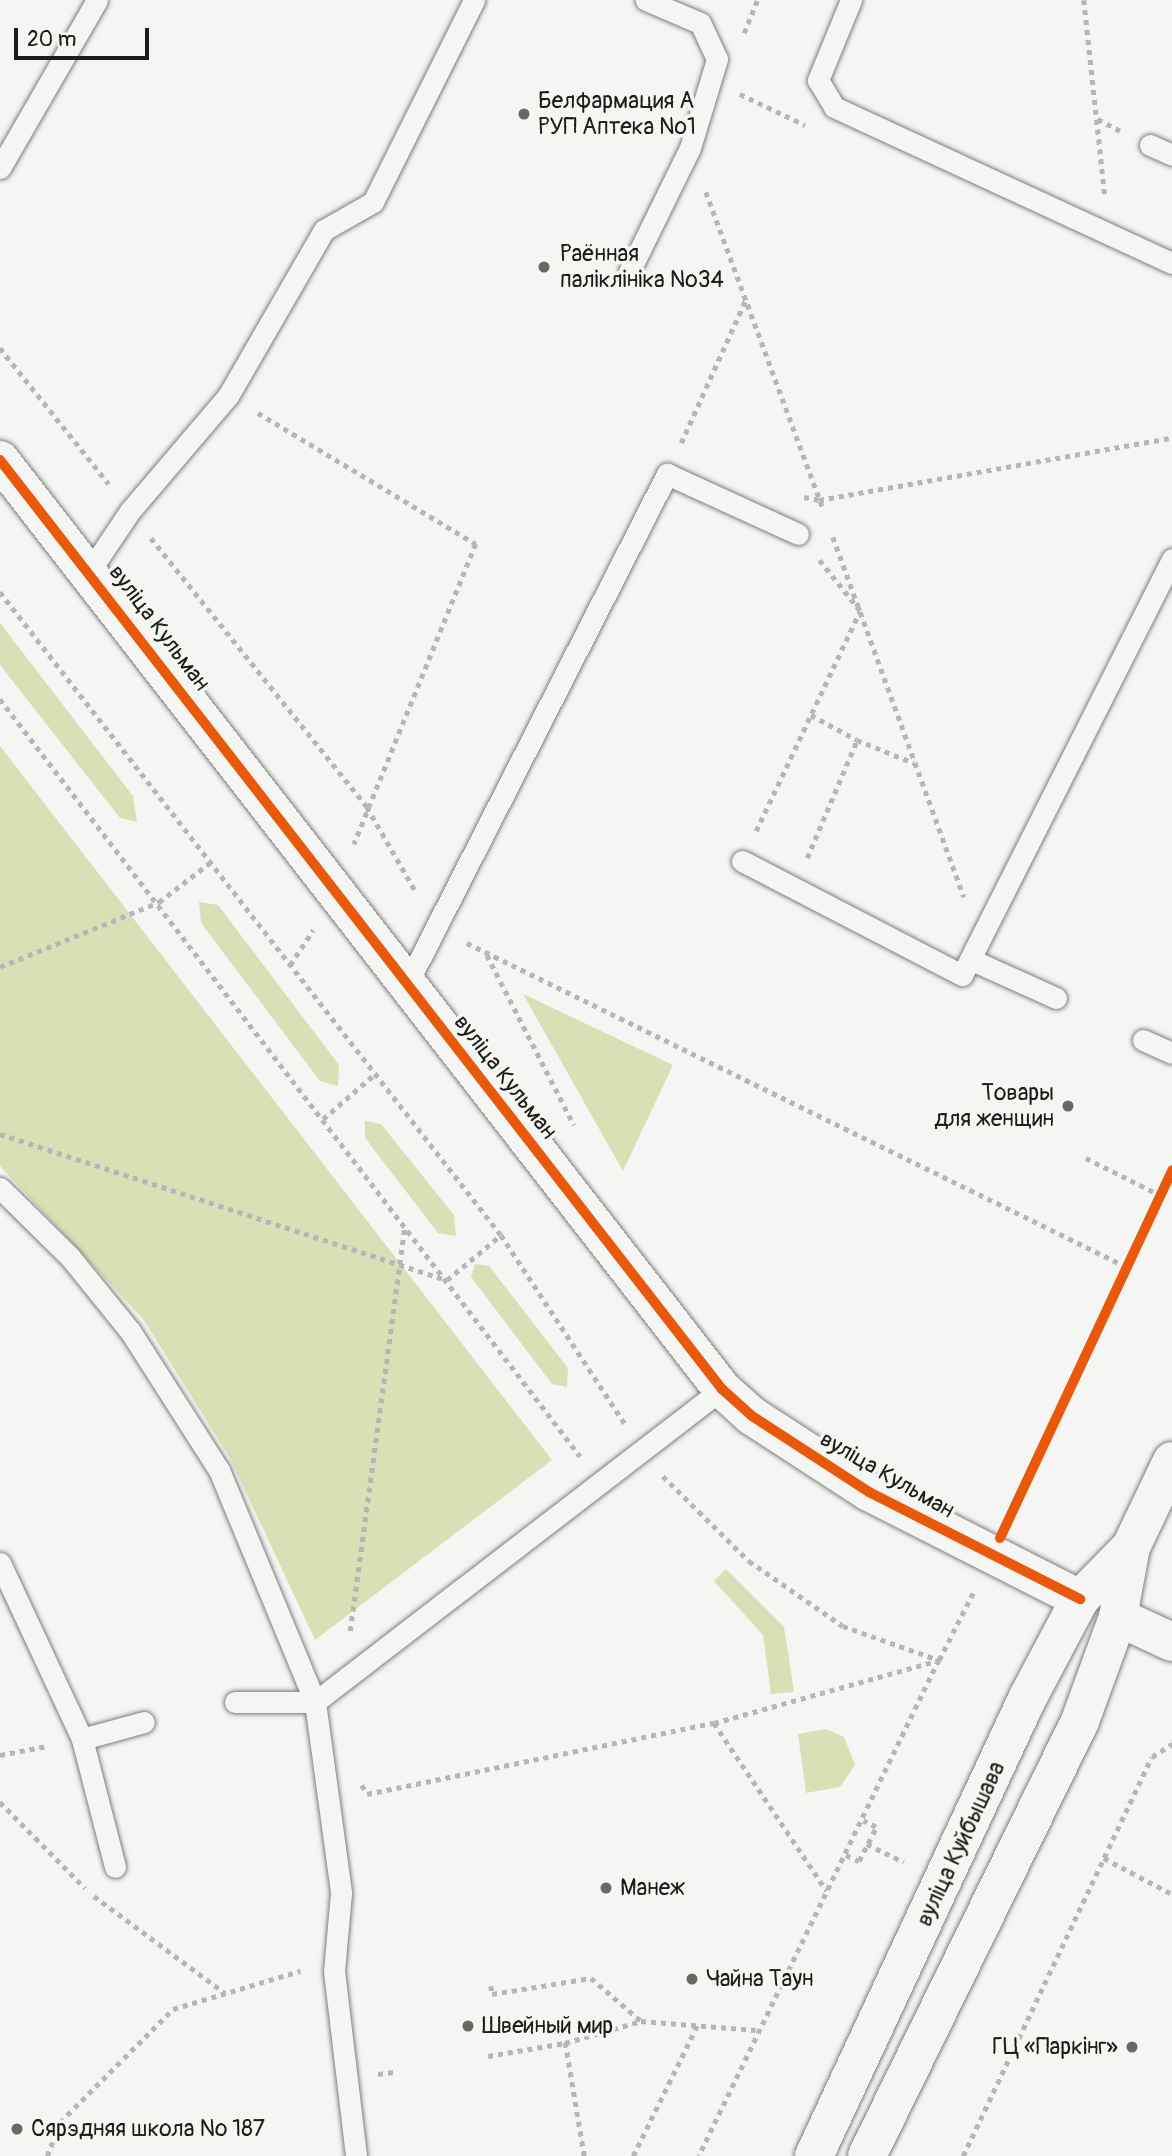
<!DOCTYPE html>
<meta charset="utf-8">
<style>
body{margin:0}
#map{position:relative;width:1172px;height:2156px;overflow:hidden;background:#f5f5f3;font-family:Pangolin,sans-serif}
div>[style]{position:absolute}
.green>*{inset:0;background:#d8e1b6}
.path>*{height:4.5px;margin-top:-2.25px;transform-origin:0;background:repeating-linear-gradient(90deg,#b6b6b5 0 5px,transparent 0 10px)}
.roads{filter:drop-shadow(0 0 2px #7e7e7d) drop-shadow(0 0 2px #7e7e7d)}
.service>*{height:21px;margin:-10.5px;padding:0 10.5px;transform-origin:10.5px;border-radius:10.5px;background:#f5f5f3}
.minor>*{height:38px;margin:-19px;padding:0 19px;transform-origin:19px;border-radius:19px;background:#f5f5f3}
.secondary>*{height:38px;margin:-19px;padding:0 19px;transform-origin:19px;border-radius:19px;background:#f5f5f3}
.cycleway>*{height:10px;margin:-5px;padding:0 5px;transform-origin:5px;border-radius:5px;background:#e8590c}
.dots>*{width:19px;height:19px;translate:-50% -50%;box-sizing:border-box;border:4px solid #f6f6f2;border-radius:50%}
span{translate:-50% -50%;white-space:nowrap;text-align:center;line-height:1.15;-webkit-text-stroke:7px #f6f6f2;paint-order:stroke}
.poi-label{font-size:23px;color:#1c1c1c}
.left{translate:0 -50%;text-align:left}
.right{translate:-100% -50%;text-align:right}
.street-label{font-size:23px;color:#1c1c1c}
.scale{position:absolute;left:14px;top:28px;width:135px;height:32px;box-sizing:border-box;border:4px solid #1c1c1c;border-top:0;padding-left:9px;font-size:21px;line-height:24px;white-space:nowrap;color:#1c1c1c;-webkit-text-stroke:5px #f6f6f2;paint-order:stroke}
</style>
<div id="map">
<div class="green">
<i style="clip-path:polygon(0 623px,133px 796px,137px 822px,120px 818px,0 665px)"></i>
<i style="clip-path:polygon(0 746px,552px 1460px,315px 1640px,230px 1458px,143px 1319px,0 1166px)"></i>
<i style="clip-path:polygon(199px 902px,218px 905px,339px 1065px,338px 1086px,320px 1081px,201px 923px)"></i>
<i style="clip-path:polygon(523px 994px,673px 1065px,623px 1171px)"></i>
<i style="clip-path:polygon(365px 1121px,381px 1124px,454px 1215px,456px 1236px,438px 1233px,365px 1138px)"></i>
<i style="clip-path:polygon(475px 1264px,489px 1266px,568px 1368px,567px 1387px,552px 1384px,471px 1277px)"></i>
<i style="clip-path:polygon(726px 1569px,784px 1627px,794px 1692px,771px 1694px,763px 1635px,714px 1581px)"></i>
<i style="clip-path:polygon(826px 1729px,844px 1737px,855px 1765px,840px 1787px,806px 1793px,798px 1734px)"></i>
</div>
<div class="path">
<i style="left:1084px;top:0;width:196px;rotate:83.9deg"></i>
<i style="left:744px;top:33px;width:35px;rotate:-68deg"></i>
<i style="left:740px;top:94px;width:72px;rotate:25.5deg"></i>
<i style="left:1098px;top:119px;width:26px;rotate:28deg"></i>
<i style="left:706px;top:192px;width:338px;rotate:69.7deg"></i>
<i style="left:0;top:348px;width:174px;rotate:51.3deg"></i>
<i style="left:258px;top:413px;width:254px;rotate:31deg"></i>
<i style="left:476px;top:544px;width:324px;rotate:112.1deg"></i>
<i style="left:681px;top:443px;width:158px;rotate:-65.7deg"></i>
<i style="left:804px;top:497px;width:15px;rotate:11deg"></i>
<i style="left:819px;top:500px;width:358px;rotate:-10deg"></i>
<i style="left:833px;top:537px;width:383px;rotate:70deg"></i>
<i style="left:151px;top:538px;width:345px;rotate:51.2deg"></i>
<i style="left:367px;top:807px;width:98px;rotate:60deg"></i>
<i style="left:0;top:592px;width:815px;rotate:52.08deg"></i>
<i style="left:501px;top:1235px;width:226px;rotate:56.7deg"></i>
<i style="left:0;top:699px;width:954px;rotate:52.54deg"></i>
<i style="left:811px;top:715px;width:52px;rotate:28.5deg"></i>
<i style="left:756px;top:831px;width:243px;rotate:-64.7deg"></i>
<i style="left:860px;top:611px;width:65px;rotate:-128.8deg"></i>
<i style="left:807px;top:858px;width:128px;rotate:-67deg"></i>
<i style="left:857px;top:740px;width:61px;rotate:22deg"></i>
<i style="left:467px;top:943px;width:735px;rotate:26.15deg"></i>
<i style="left:487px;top:955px;width:191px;rotate:62.9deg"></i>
<i style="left:290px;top:965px;width:42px;rotate:-56.7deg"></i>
<i style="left:0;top:967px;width:172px;rotate:-22.2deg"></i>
<i style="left:159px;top:902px;width:67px;rotate:-37.7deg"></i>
<i style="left:323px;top:1119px;width:69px;rotate:-40.9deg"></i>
<i style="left:0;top:1134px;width:470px;rotate:18.1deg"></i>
<i style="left:447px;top:1280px;width:70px;rotate:-39.8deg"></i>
<i style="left:1086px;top:1158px;width:83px;rotate:26.6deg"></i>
<i style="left:663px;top:1476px;width:121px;rotate:44.7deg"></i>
<i style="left:749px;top:1561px;width:114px;rotate:34.7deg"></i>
<i style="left:843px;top:1626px;width:102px;rotate:19.5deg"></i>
<i style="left:939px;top:1660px;width:551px;rotate:115.82deg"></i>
<i style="left:1009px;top:1518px;width:384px;rotate:-64.9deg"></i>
<i style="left:350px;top:1631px;width:409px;rotate:-82.3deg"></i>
<i style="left:714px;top:1723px;width:234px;rotate:-15.6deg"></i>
<i style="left:939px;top:1660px;width:75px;rotate:-63.1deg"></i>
<i style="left:0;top:1755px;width:48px;rotate:-10.8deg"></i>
<i style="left:362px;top:1785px;width:10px;rotate:61deg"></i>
<i style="left:367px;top:1794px;width:354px;rotate:-11.6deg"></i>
<i style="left:714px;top:1723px;width:202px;rotate:56.1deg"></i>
<i style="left:0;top:1802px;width:121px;rotate:45.3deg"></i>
<i style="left:867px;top:1844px;width:41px;rotate:25.9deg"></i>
<i style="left:846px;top:1855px;width:14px;rotate:25deg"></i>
<i style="left:859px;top:1861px;width:38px;rotate:-63deg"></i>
<i style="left:876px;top:1827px;width:14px;rotate:-155deg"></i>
<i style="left:1104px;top:1858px;width:77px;rotate:27.9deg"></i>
<i style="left:94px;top:1896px;width:163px;rotate:36.5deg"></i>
<i style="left:491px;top:1986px;width:8px;rotate:83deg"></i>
<i style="left:492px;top:1994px;width:100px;rotate:-9.2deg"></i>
<i style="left:591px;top:1978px;width:66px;rotate:40.7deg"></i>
<i style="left:641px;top:2021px;width:115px;rotate:4.5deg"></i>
<i style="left:488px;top:2056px;width:78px;rotate:-9.6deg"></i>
<i style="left:378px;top:2074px;width:16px;rotate:-7deg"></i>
<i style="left:47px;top:2156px;width:36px;rotate:-69deg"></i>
<i style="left:60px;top:2122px;width:160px;rotate:-45deg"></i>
<i style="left:173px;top:2009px;width:133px;rotate:-16.7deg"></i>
<i style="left:584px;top:2156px;width:115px;rotate:-99.5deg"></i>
<i style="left:565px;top:2043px;width:79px;rotate:-16.1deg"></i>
<i style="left:633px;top:2156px;width:147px;rotate:-63.8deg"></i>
<i style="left:963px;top:2156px;width:441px;rotate:-64.7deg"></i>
<i style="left:1152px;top:1757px;width:24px;rotate:-33deg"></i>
</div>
<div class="roads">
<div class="service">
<i style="left:851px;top:0;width:87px;rotate:112.4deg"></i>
<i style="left:818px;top:80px;width:31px;rotate:59deg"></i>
<i style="left:834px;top:107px;width:372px;rotate:24.8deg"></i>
<i style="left:1150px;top:145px;width:24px;rotate:24deg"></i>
<i style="left:0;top:168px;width:194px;rotate:-60deg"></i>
<i style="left:629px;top:272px;width:138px;rotate:-63.8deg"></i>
<i style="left:690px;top:148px;width:93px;rotate:-73.1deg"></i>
<i style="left:717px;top:59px;width:40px;rotate:-115deg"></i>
<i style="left:700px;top:23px;width:59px;rotate:-156.9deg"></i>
<i style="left:89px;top:572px;width:73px;rotate:-56.1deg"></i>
<i style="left:130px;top:511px;width:151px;rotate:-49.6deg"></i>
<i style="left:228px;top:396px;width:192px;rotate:-60deg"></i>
<i style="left:324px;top:230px;width:56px;rotate:-29.7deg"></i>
<i style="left:373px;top:202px;width:226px;rotate:-63.4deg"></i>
<i style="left:742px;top:861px;width:248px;rotate:27.4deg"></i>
<i style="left:962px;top:975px;width:466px;rotate:-63.2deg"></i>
<i style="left:974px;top:961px;width:90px;rotate:24.3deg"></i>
<i style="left:406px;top:986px;width:575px;rotate:-62.99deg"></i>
<i style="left:667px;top:474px;width:144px;rotate:24.6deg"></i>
<i style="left:1143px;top:1040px;width:32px;rotate:24deg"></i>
<i style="left:0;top:1188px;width:98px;rotate:44.6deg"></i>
<i style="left:70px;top:1257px;width:95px;rotate:51deg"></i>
<i style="left:130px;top:1331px;width:165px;rotate:57.4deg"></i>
<i style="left:219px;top:1470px;width:251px;rotate:67.5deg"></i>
<i style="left:315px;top:1702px;width:513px;rotate:-37.56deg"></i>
<i style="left:0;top:1563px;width:194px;rotate:65deg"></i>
<i style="left:82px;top:1739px;width:132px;rotate:75.5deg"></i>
<i style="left:235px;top:1702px;width:80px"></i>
<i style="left:315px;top:1702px;width:193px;rotate:82.2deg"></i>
<i style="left:341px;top:1893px;width:78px;rotate:95.1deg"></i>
<i style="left:334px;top:1971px;width:186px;rotate:83.2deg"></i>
<i style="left:82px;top:1739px;width:64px;rotate:-15.3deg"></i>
</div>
<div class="minor">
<i style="left:0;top:460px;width:1177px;rotate:52.15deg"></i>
<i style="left:722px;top:1389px;width:40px;rotate:42deg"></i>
<i style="left:752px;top:1416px;width:140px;rotate:33deg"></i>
<i style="left:869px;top:1492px;width:237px;rotate:26.9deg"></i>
<i style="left:1118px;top:1617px;width:60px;rotate:24.8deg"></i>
</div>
<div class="secondary">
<i style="left:814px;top:2156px;width:504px;rotate:-65.01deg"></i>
<i style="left:1027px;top:1699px;width:113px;rotate:-62.1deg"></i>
<i style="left:1080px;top:1599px;width:73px;rotate:-45.6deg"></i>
<i style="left:867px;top:2156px;width:484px;rotate:-63.9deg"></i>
<i style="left:1080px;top:1721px;width:111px;rotate:-69.9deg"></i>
<i style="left:1118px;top:1617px;width:71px;rotate:-79.5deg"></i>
<i style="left:1131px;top:1547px;width:95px;rotate:-64.5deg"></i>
</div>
</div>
<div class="cycleway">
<i style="left:0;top:460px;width:1177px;rotate:52.15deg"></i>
<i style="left:722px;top:1389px;width:40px;rotate:42deg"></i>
<i style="left:752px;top:1416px;width:140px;rotate:33deg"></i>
<i style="left:869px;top:1492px;width:237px;rotate:26.9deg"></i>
<i style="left:1000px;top:1538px;width:406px;rotate:-64.9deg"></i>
</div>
<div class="dots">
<i style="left:524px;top:114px;background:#686867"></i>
<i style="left:544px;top:267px;background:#686867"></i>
<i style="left:1068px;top:1106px;background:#686867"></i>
<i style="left:606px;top:1888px;background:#686867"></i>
<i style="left:692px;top:1979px;background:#686867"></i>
<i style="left:468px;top:2026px;background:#686867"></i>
<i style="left:1132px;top:2047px;background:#686867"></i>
<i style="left:17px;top:2129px;background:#686867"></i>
</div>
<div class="poi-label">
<span class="left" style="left:538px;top:114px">Белфармация А<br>РУП Аптека №1</span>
<span class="left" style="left:560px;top:267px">Раённая<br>паліклініка №34</span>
<span class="right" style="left:1054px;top:1106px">Товары<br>для женщин</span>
<span class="left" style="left:620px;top:1888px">Манеж</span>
<span class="left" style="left:706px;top:1979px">Чайна Таун</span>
<span class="left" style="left:482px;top:2026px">Швейный мир</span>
<span class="right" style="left:1118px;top:2047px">ГЦ «Паркінг»</span>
<span class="left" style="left:31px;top:2129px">Сярэдняя школа № 187</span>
</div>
<div class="street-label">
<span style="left:159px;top:628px;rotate:53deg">вуліца Кульман</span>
<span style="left:505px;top:1077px;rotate:52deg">вуліца Кульман</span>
<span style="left:887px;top:1475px;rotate:30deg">вуліца Кульман</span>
<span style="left:961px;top:1844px;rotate:-65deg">вуліца Куйбышава</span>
</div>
<div class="scale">20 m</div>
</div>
